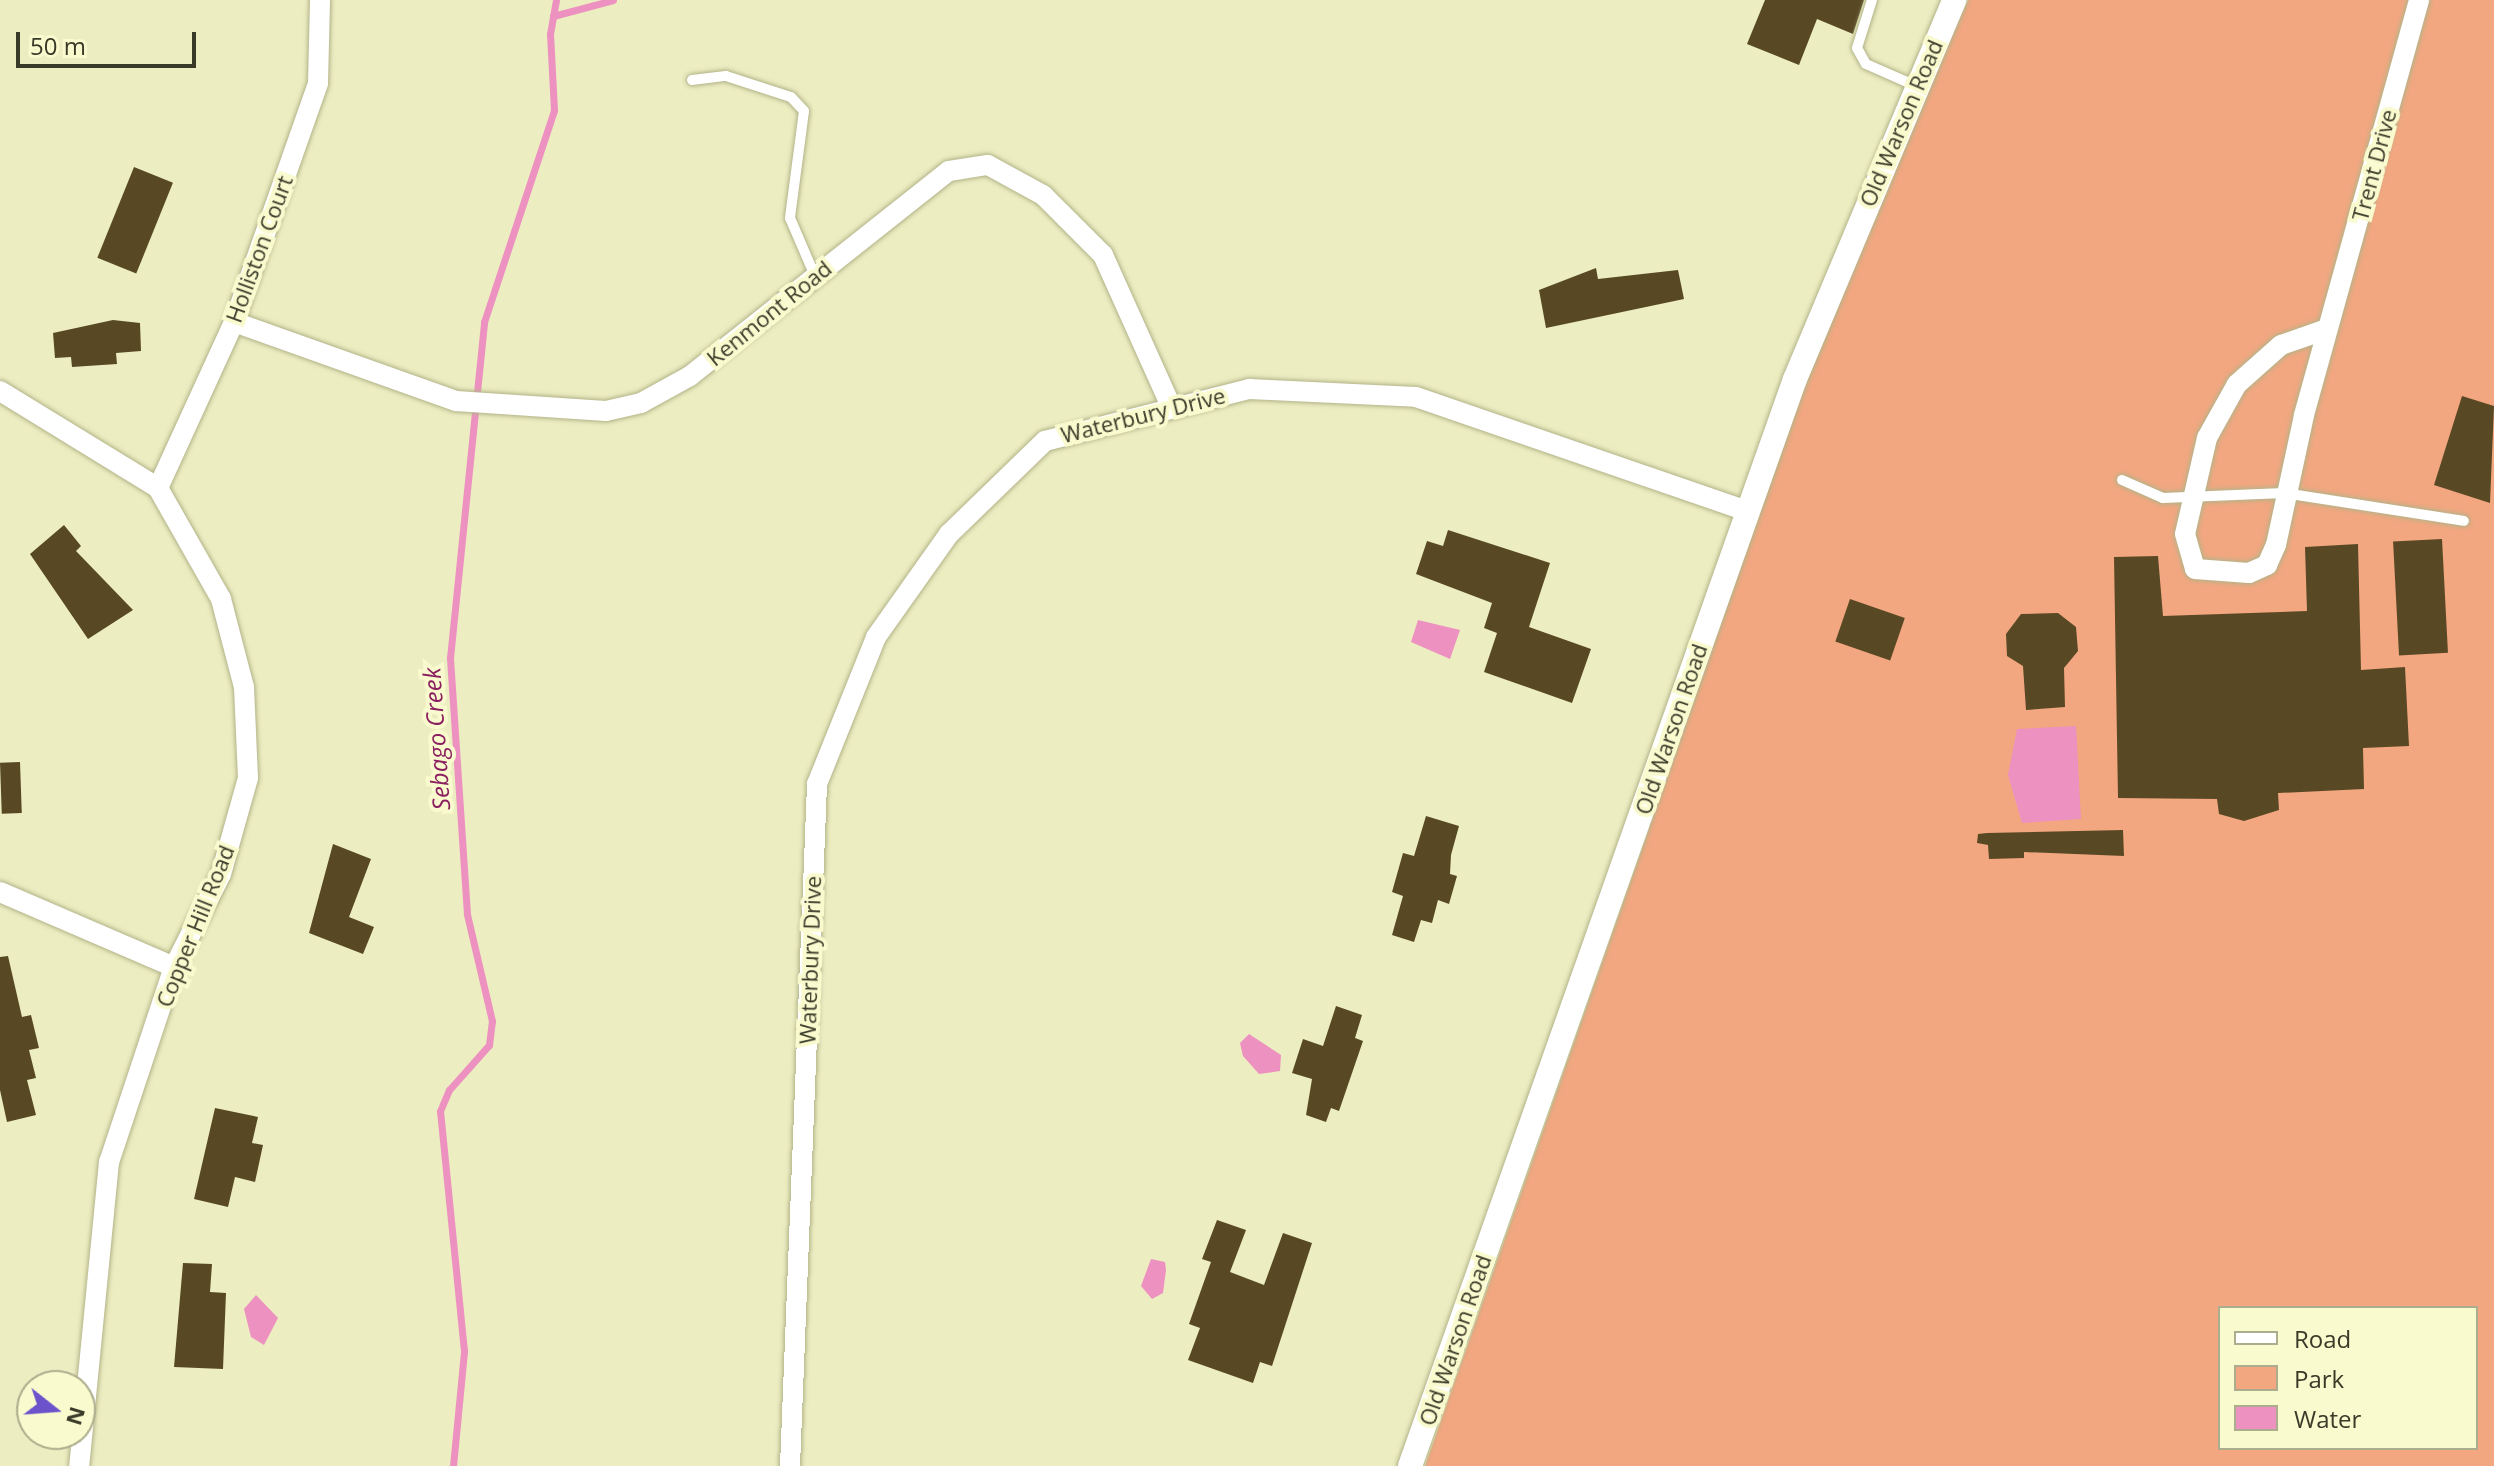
<!DOCTYPE html>
<style>
body{margin:0}
#map{position:relative;width:2494px;height:1466px;overflow:hidden;background:#ecedc1;font-family:"Open Sans",sans-serif}
div>[style]{position:absolute}
.green>*{inset:0;background:#f2a780}
.water>*{inset:0;background:#ed91c0}
.stream>*{height:7px;margin:-3.5px;padding:0 3.5px;transform-origin:3.5px;border-radius:3.5px;background:#ed91c0}
.building>*{inset:0;background:#584924;transform-origin:0 0}
.roads{filter:drop-shadow(0 0 2px #b3b389) drop-shadow(0 0 2px #b3b389)}
.service>*{height:10px;margin:-5px;padding:0 5px;transform-origin:5px;border-radius:5px;background:#fff}
.minor>*{height:20px;margin:-10px;padding:0 10px;transform-origin:10px;border-radius:10px;background:#fff}
.tertiary>*{height:24px;margin:-12px;padding:0 12px;transform-origin:12px;border-radius:12px;background:#fff}
span{translate:-50% -50%;white-space:nowrap;text-align:center;line-height:1.15;-webkit-text-stroke:8px #f9face;paint-order:stroke}
.street-label{font-size:22px;color:#393a28}
.water-label{font-size:24px;color:#8b2061;font-style:italic}
.legend{position:absolute;left:2218px;top:1306px;width:260px;height:144px;box-sizing:border-box;background:#f9face;border:2px solid #acad8c;margin:0;padding:10px 14px;list-style:none;font-size:24px;color:#393a28}
.legend li{display:flex;align-items:center;gap:16px;height:40px}
.legend b{width:40px;border:2px solid #acad8c}
.north{position:absolute;left:16px;top:1370px;width:80px;height:80px;box-sizing:border-box;background:#f9face;border:2px solid #acad8c;border-radius:50%;rotate:107deg;font-size:22px;font-weight:700;line-height:32px;text-align:center;color:#393a28}
.north::after{content:'';display:block;margin:auto;width:28px;height:36px;background:#6c52cb;clip-path:polygon(50% 0,100% 100%,50% 72%,0 100%)}
.scale{position:absolute;left:16px;top:32px;width:180px;height:36px;box-sizing:border-box;border:4px solid #393a28;border-top:0;padding-left:10px;font-size:24px;line-height:28px;white-space:nowrap;color:#393a28;-webkit-text-stroke:6px #f9face;paint-order:stroke}
</style>
<div id="map">
<div class="green">
<i style="clip-path:polygon(evenodd,1968px 0,2494px 0,2494px 1466px,1425px 1466px,1826px 326px,1968px 0,2220px 1308px,2476px 1308px,2476px 1448px,2220px 1448px,2220px 1308px)"></i>
</div>
<div class="water">
<i style="clip-path:polygon(1418px 620px,1460px 630px,1450px 659px,1411px 642px)"></i>
<i style="clip-path:polygon(2076px 726px,2081px 819px,2022px 823px,2008px 775px,2017px 729px)"></i>
<i style="clip-path:polygon(1249px 1034px,1281px 1055px,1280px 1071px,1259px 1074px,1243px 1056px,1240px 1043px)"></i>
<i style="clip-path:polygon(1151px 1259px,1165px 1262px,1166px 1270px,1163px 1293px,1152px 1299px,1141px 1286px)"></i>
<i style="clip-path:polygon(256px 1295px,278px 1318px,264px 1345px,251px 1337px,244px 1309px)"></i>
</div>
<div class="stream">
<i style="left:553px;top:16px;width:62px;rotate:-14.9deg"></i>
<i style="left:453px;top:1466px;width:116px;rotate:-84.5deg"></i>
<i style="left:464px;top:1351px;width:241px;rotate:-95.7deg"></i>
<i style="left:440px;top:1111px;width:23px;rotate:-67deg"></i>
<i style="left:449px;top:1090px;width:60px;rotate:-48.4deg"></i>
<i style="left:489px;top:1045px;width:24px;rotate:-83deg"></i>
<i style="left:492px;top:1021px;width:110px;rotate:-103.2deg"></i>
<i style="left:467px;top:914px;width:257px;rotate:-93.8deg"></i>
<i style="left:450px;top:658px;width:338px;rotate:-84.2deg"></i>
<i style="left:484px;top:322px;width:223px;rotate:-71.7deg"></i>
<i style="left:554px;top:110px;width:76px;rotate:-93deg"></i>
<i style="left:550px;top:34px;width:35px;rotate:-80deg"></i>
</div>
<div class="building">
<i style="clip-path:polygon(1765px 0,1864px 0,1853px 34px,1817px 19px,1799px 65px,1747px 44px)"></i>
<i style="left:134px;top:167px;width:42px;height:98px;rotate:22deg"></i>
<i style="clip-path:polygon(1596px 268px,1598px 279px,1678px 270px,1684px 299px,1546px 328px,1539px 290px)"></i>
<i style="clip-path:polygon(113px 320px,140px 323px,141px 351px,116px 353px,117px 364px,72px 367px,71px 357px,55px 358px,53px 333px)"></i>
<i style="clip-path:polygon(2462px 396px,2494px 406px,2490px 503px,2434px 485px)"></i>
<i style="clip-path:polygon(64px 525px,81px 546px,76px 551px,133px 610px,88px 639px,30px 554px)"></i>
<i style="clip-path:polygon(1448px 530px,1550px 563px,1529px 627px,1591px 649px,1572px 703px,1484px 672px,1497px 633px,1484px 628px,1492px 603px,1416px 574px,1427px 541px,1443px 546px)"></i>
<i style="left:2442px;top:539px;width:114px;height:49px;rotate:87deg"></i>
<i style="clip-path:polygon(2358px 544px,2361px 670px,2405px 667px,2409px 746px,2363px 748px,2364px 789px,2278px 793px,2279px 810px,2244px 821px,2219px 814px,2217px 799px,2118px 798px,2114px 557px,2158px 556px,2163px 616px,2307px 611px,2305px 547px)"></i>
<i style="left:1850px;top:599px;width:58px;height:45px;rotate:19deg"></i>
<i style="clip-path:polygon(2058px 613px,2076px 627px,2078px 651px,2064px 668px,2065px 707px,2026px 710px,2023px 666px,2007px 656px,2006px 634px,2021px 614px)"></i>
<i style="left:20px;top:762px;width:51px;height:20px;rotate:88deg"></i>
<i style="clip-path:polygon(1426px 816px,1459px 826px,1451px 855px,1450px 874px,1457px 876px,1449px 904px,1438px 900px,1432px 923px,1421px 920px,1414px 942px,1392px 935px,1403px 896px,1392px 892px,1403px 853px,1414px 856px)"></i>
<i style="clip-path:polygon(2123px 830px,2124px 856px,2024px 852px,2024px 858px,1989px 859px,1988px 845px,1977px 843px,1978px 834px,1987px 833px)"></i>
<i style="clip-path:polygon(333px 844px,371px 859px,349px 917px,374px 927px,363px 954px,309px 933px)"></i>
<i style="clip-path:polygon(8px 956px,22px 1017px,31px 1015px,39px 1048px,29px 1050px,36px 1078px,27px 1080px,36px 1115px,7px 1122px,0 1090px,0 957px)"></i>
<i style="clip-path:polygon(1336px 1006px,1362px 1015px,1355px 1038px,1363px 1041px,1339px 1111px,1331px 1108px,1326px 1122px,1306px 1115px,1312px 1079px,1292px 1073px,1303px 1039px,1323px 1046px)"></i>
<i style="clip-path:polygon(215px 1108px,258px 1117px,252px 1143px,263px 1145px,255px 1182px,235px 1177px,228px 1207px,194px 1199px)"></i>
<i style="clip-path:polygon(1217px 1220px,1246px 1230px,1230px 1272px,1264px 1285px,1283px 1233px,1312px 1243px,1272px 1366px,1260px 1362px,1253px 1383px,1188px 1360px,1200px 1328px,1189px 1324px,1211px 1262px,1202px 1259px)"></i>
<i style="clip-path:polygon(183px 1263px,212px 1264px,210px 1292px,226px 1293px,223px 1369px,174px 1367px)"></i>
</div>
<div class="roads">
<div class="service">
<i style="left:1872px;top:0;width:50px;rotate:107.4deg"></i>
<i style="left:1857px;top:48px;width:18px;rotate:61deg"></i>
<i style="left:1866px;top:64px;width:55px;rotate:23.7deg"></i>
<i style="left:692px;top:80px;width:34px;rotate:-7deg"></i>
<i style="left:726px;top:76px;width:68px;rotate:17.9deg"></i>
<i style="left:791px;top:97px;width:19px;rotate:47deg"></i>
<i style="left:804px;top:111px;width:108px;rotate:97.5deg"></i>
<i style="left:790px;top:218px;width:63px;rotate:66.7deg"></i>
<i style="left:2122px;top:480px;width:45px;rotate:23.7deg"></i>
<i style="left:2163px;top:498px;width:121px;rotate:-2.4deg"></i>
<i style="left:2284px;top:493px;width:182px;rotate:8.8deg"></i>
</div>
<div class="minor">
<i style="left:234px;top:322px;width:236px;rotate:19.6deg"></i>
<i style="left:456px;top:401px;width:150px;rotate:3.8deg"></i>
<i style="left:606px;top:411px;width:36px;rotate:-13deg"></i>
<i style="left:641px;top:403px;width:56px;rotate:-28.9deg"></i>
<i style="left:690px;top:376px;width:330px;rotate:-38.4deg"></i>
<i style="left:949px;top:171px;width:39px;rotate:-9deg"></i>
<i style="left:988px;top:165px;width:63px;rotate:28.6deg"></i>
<i style="left:1043px;top:195px;width:85px;rotate:45deg"></i>
<i style="left:1103px;top:255px;width:163px;rotate:65.8deg"></i>
<i style="left:2327px;top:329px;width:49px;rotate:160.8deg"></i>
<i style="left:2281px;top:345px;width:59px;rotate:138.4deg"></i>
<i style="left:2237px;top:384px;width:62px;rotate:119.1deg"></i>
<i style="left:2207px;top:438px;width:98px;rotate:102.9deg"></i>
<i style="left:2185px;top:534px;width:36px;rotate:74deg"></i>
<i style="left:2195px;top:569px;width:54px;rotate:4.2deg"></i>
<i style="left:2249px;top:573px;width:20px;rotate:-24deg"></i>
<i style="left:2267px;top:565px;width:22px;rotate:-66deg"></i>
<i style="left:2276px;top:545px;width:133px;rotate:-77.8deg"></i>
<i style="left:2304px;top:415px;width:431px;rotate:-74.5deg"></i>
<i style="left:0;top:391px;width:185px;rotate:31.5deg"></i>
<i style="left:158px;top:488px;width:128px;rotate:60.4deg"></i>
<i style="left:221px;top:599px;width:91px;rotate:75.4deg"></i>
<i style="left:244px;top:687px;width:91px;rotate:87.5deg"></i>
<i style="left:248px;top:778px;width:100px;rotate:105.7deg"></i>
<i style="left:221px;top:874px;width:104px;rotate:116.8deg"></i>
<i style="left:174px;top:967px;width:206px;rotate:108.4deg"></i>
<i style="left:109px;top:1162px;width:305px;rotate:95.6deg"></i>
<i style="left:158px;top:488px;width:183px;rotate:-65.4deg"></i>
<i style="left:234px;top:322px;width:253px;rotate:-70.6deg"></i>
<i style="left:318px;top:83px;width:83px;rotate:-88.6deg"></i>
<i style="left:0;top:892px;width:189px;rotate:23.3deg"></i>
<i style="left:790px;top:1466px;width:683px;rotate:-87.73deg"></i>
<i style="left:817px;top:784px;width:158px;rotate:-68.1deg"></i>
<i style="left:876px;top:637px;width:126px;rotate:-54.7deg"></i>
<i style="left:949px;top:534px;width:134px;rotate:-44.1deg"></i>
<i style="left:1045px;top:441px;width:211px;rotate:-14.3deg"></i>
<i style="left:1249px;top:389px;width:167px;rotate:2.7deg"></i>
<i style="left:1416px;top:397px;width:350px;rotate:19deg"></i>
</div>
<div class="tertiary">
<i style="left:1410px;top:1466px;width:1153px;rotate:-70.5deg"></i>
<i style="left:1795px;top:379px;width:411px;rotate:-67.2deg"></i>
</div>
</div>
<div class="street-label">
<span style="left:1901px;top:123px;rotate:-67deg">Old Warson Road</span>
<span style="left:2374px;top:165px;rotate:-75deg">Trent Drive</span>
<span style="left:259px;top:249px;rotate:-70deg">Holliston Court</span>
<span style="left:769px;top:313px;rotate:-39deg">Kenmont Road</span>
<span style="left:1143px;top:415px;rotate:-14deg">Waterbury Drive</span>
<span style="left:1671px;top:729px;rotate:-71deg">Old Warson Road</span>
<span style="left:195px;top:926px;rotate:-68deg">Copper Hill Road</span>
<span style="left:810px;top:960px;rotate:-88deg">Waterbury Drive</span>
<span style="left:1455px;top:1340px;rotate:-71deg">Old Warson Road</span>
</div>
<div class="water-label">
<span style="left:436px;top:739px;rotate:-94deg">Sebago Creek</span>
</div>
<ul class="legend">
<li><b style="height:10px;background:#fff"></b>Road</li>
<li><b style="height:22px;background:#f2a780"></b>Park</li>
<li><b style="height:22px;background:#ed91c0"></b>Water</li>
</ul>
<div class="north">N</div>
<div class="scale">50 m</div>
</div>
